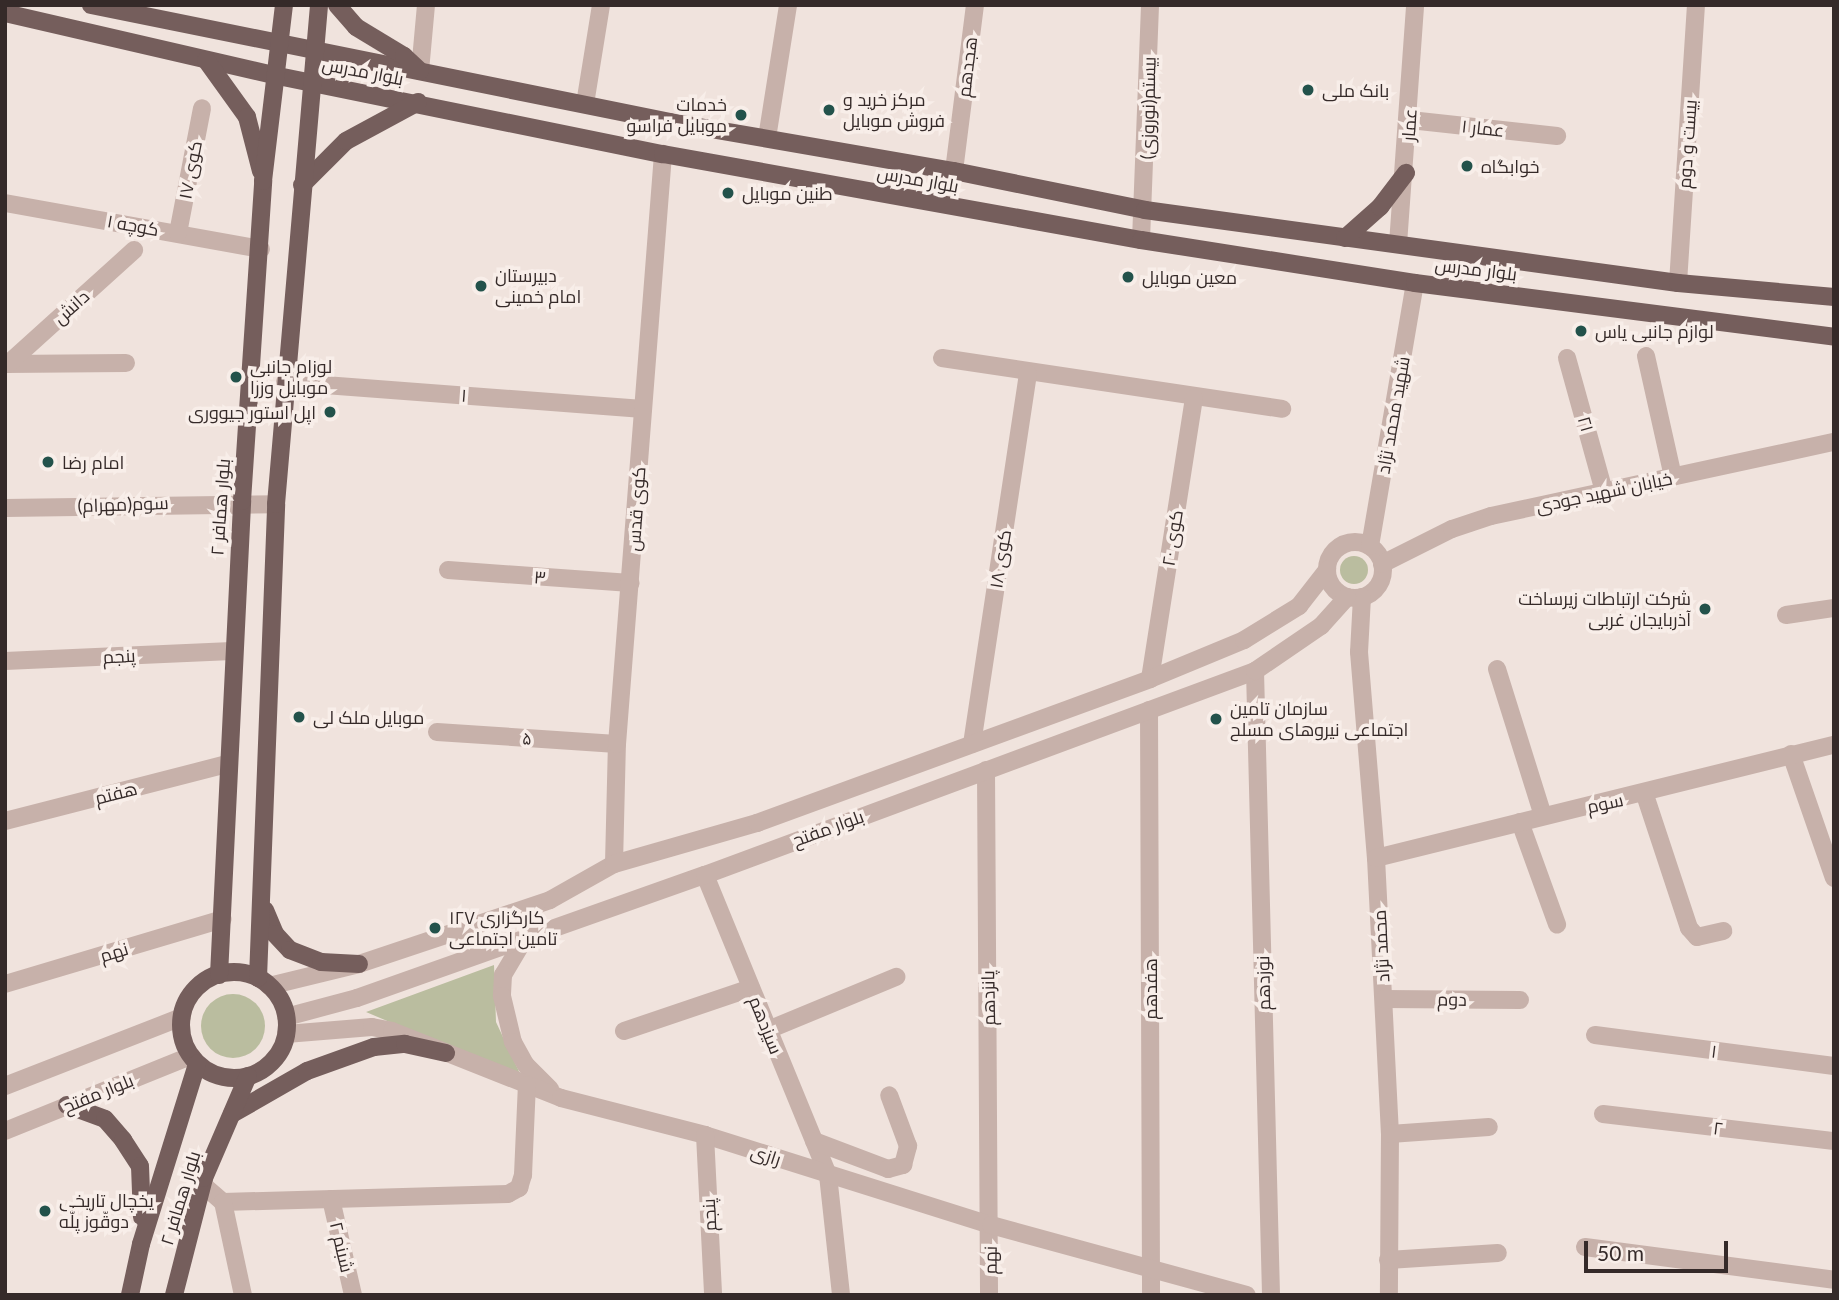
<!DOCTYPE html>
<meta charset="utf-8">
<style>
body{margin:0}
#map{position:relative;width:1839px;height:1300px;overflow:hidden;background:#f0e3dd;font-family:Lato,Cairo,sans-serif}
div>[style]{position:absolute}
.green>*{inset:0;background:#babd9f}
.round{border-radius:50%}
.minor>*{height:18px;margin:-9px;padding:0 9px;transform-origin:9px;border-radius:9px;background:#c7b1aa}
.minor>.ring{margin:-9px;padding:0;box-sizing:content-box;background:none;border:18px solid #c7b1aa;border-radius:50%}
.major>*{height:18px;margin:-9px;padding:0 9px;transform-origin:9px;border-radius:9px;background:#755e5c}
.major>.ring{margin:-9px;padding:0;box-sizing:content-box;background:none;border:18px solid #755e5c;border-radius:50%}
.dots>*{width:19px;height:19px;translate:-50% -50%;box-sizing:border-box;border:4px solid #f8eee9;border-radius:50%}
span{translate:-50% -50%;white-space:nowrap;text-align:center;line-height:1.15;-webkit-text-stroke:7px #f8eee9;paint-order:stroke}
.street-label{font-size:18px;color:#352a29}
.poi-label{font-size:18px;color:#352a29}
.left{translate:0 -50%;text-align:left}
.right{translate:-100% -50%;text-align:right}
.frame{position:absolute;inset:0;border:7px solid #352a29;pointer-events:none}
.scale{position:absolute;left:1584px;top:1241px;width:144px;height:32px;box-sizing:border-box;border:4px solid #352a29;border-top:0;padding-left:9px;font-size:21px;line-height:24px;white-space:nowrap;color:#352a29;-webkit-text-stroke:5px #f8eee9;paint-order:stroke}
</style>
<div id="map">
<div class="green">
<i class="round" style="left:1340px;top:556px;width:28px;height:28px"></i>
<i style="clip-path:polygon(494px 965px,496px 1022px,522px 1078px,366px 1012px)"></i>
<i class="round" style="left:201px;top:994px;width:64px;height:64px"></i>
</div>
<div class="minor">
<i style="left:420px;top:71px;width:66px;rotate:-84.8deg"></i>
<i style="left:585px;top:104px;width:100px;rotate:-80.8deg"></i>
<i style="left:1410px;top:120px;width:148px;rotate:6.2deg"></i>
<i style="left:767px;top:138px;width:135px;rotate:-81deg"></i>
<i style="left:954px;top:171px;width:167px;rotate:-82.8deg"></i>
<i style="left:5px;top:203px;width:260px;rotate:10.2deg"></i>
<i style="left:178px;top:233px;width:127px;rotate:-79.1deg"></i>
<i style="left:1141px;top:240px;width:235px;rotate:-87.8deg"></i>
<i style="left:1398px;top:244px;width:240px;rotate:-85.9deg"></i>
<i style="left:1678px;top:283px;width:279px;rotate:-86.3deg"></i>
<i style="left:1646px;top:356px;width:124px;rotate:77.4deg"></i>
<i style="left:942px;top:358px;width:344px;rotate:8.5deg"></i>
<i style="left:1567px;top:358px;width:138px;rotate:74.5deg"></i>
<i style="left:5px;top:364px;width:121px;rotate:-0.5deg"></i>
<i style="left:8px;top:364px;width:170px;rotate:-42.1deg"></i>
<i style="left:285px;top:382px;width:359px;rotate:4.3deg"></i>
<i style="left:5px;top:508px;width:271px;rotate:-0.8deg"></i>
<i class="ring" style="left:1327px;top:542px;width:38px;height:38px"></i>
<i style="left:1370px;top:546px;width:267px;rotate:-80.3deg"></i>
<i style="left:1382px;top:564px;width:78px;rotate:-26.6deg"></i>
<i style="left:1452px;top:529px;width:41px;rotate:-18.4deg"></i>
<i style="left:1491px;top:516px;width:351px;rotate:-12.2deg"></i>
<i style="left:448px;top:570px;width:183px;rotate:4.1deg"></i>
<i style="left:1362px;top:597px;width:55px;rotate:93.1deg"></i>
<i style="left:1359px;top:652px;width:207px;rotate:85.3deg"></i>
<i style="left:1376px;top:858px;width:276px;rotate:87.1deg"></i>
<i style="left:1390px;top:1134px;width:161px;rotate:90.4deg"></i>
<i style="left:1786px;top:615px;width:49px;rotate:-8.3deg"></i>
<i style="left:5px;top:661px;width:227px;rotate:-2.5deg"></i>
<i style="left:1497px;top:669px;width:154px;rotate:72.6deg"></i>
<i style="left:1255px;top:671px;width:624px;rotate:88.53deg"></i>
<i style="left:1150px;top:679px;width:284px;rotate:-81.1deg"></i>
<i style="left:1149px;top:710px;width:585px;rotate:89.8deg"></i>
<i style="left:437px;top:732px;width:180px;rotate:3.8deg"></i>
<i style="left:972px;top:744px;width:374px;rotate:-81.4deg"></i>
<i style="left:1791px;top:754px;width:131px;rotate:70.9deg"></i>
<i style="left:986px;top:770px;width:525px;rotate:89.67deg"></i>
<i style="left:1645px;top:795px;width:140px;rotate:71.7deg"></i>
<i style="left:1689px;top:928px;width:12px;rotate:48deg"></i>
<i style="left:1697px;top:937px;width:27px;rotate:-13deg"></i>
<i style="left:5px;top:821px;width:229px;rotate:-14.4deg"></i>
<i style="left:1520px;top:822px;width:109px;rotate:70.1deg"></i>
<i style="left:1376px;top:858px;width:472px;rotate:-13.9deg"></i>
<i style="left:614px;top:864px;width:120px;rotate:-88.6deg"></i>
<i style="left:617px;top:744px;width:592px;rotate:-85.54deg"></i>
<i style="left:705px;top:875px;width:324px;rotate:67.7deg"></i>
<i style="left:828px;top:1175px;width:121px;rotate:83.8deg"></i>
<i style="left:525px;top:938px;width:43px;rotate:120.7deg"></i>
<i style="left:503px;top:975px;width:21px;rotate:93deg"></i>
<i style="left:502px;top:996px;width:47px;rotate:76.6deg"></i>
<i style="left:513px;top:1042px;width:26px;rotate:61deg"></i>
<i style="left:526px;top:1065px;width:34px;rotate:45deg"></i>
<i style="left:5px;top:984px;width:227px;rotate:-16.6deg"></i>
<i style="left:269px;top:986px;width:93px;rotate:-13.7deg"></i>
<i style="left:359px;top:964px;width:201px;rotate:-18.5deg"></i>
<i style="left:550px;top:900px;width:73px;rotate:-29.4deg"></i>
<i style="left:614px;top:864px;width:149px;rotate:-16deg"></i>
<i style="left:757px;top:823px;width:419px;rotate:-20.1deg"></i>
<i style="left:1150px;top:679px;width:102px;rotate:-22.5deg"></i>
<i style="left:1244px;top:640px;width:65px;rotate:-31.7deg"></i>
<i style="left:1299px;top:606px;width:46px;rotate:-52.1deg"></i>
<i style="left:1384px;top:999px;width:136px;rotate:0.4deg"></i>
<i style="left:286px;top:1017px;width:73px;rotate:-15deg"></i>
<i style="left:357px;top:998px;width:369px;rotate:-19.5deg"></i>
<i style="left:705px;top:875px;width:587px;rotate:-20.35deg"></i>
<i style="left:1255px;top:671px;width:80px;rotate:-34.3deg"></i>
<i style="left:1321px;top:626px;width:39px;rotate:-48deg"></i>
<i style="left:768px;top:1030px;width:139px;rotate:-22.5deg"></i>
<i style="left:624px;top:1031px;width:134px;rotate:-18.7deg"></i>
<i style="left:286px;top:1034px;width:86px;rotate:-4.7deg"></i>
<i style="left:372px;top:1027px;width:20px;rotate:11deg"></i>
<i style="left:392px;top:1031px;width:182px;rotate:21.6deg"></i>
<i style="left:561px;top:1098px;width:149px;rotate:14.4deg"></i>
<i style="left:705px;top:1135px;width:300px;rotate:17.5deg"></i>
<i style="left:991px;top:1225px;width:265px;rotate:15.3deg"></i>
<i style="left:1595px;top:1035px;width:241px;rotate:7.4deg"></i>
<i style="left:5px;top:1086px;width:190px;rotate:-21.3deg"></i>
<i style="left:1603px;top:1114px;width:233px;rotate:6.7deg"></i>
<i style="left:5px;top:1131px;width:201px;rotate:-22deg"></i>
<i style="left:1390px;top:1134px;width:99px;rotate:-4deg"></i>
<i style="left:705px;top:1135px;width:160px;rotate:87.1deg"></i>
<i style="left:814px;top:1141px;width:79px;rotate:20.7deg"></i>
<i style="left:888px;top:1169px;width:16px;rotate:-15deg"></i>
<i style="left:903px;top:1165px;width:20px;rotate:-75deg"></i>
<i style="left:908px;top:1146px;width:54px;rotate:-110.4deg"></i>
<i style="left:202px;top:1184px;width:28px;rotate:41deg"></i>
<i style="left:223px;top:1202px;width:285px;rotate:-1.6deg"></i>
<i style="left:508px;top:1194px;width:13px;rotate:-29deg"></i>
<i style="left:519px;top:1188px;width:14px;rotate:-73deg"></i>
<i style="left:523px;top:1175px;width:90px;rotate:-87.5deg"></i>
<i style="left:331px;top:1199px;width:98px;rotate:77.1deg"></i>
<i style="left:223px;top:1202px;width:95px;rotate:77.9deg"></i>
<i style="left:1585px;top:1247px;width:251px;rotate:7.5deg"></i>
<i style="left:1388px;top:1260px;width:110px;rotate:-3.6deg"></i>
</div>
<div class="major">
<i style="left:91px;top:5px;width:591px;rotate:11.42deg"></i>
<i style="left:670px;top:122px;width:288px;rotate:9.8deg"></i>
<i style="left:954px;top:171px;width:195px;rotate:11.5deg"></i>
<i style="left:1145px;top:210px;width:538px;rotate:7.8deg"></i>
<i style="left:1678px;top:283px;width:157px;rotate:5.1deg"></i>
<i style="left:337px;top:5px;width:29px;rotate:49deg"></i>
<i style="left:356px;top:27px;width:56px;rotate:31.1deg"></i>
<i style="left:404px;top:56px;width:22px;rotate:43deg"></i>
<i style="left:5px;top:13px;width:280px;rotate:13deg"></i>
<i style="left:278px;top:76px;width:393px;rotate:11.5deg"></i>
<i style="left:663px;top:154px;width:486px;rotate:10.2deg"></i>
<i style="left:1141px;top:240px;width:277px;rotate:8.9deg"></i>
<i style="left:1415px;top:283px;width:422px;rotate:7.3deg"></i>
<i style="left:206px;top:60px;width:70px;rotate:54.3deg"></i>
<i style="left:247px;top:117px;width:56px;rotate:75.5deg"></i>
<i style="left:302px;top:185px;width:62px;rotate:-45deg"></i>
<i style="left:346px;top:141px;width:82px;rotate:-28.4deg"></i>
<i style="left:1345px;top:238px;width:47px;rotate:-41.5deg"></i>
<i style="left:1380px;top:207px;width:43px;rotate:-52.6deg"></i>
<i style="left:265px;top:910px;width:26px;rotate:67deg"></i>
<i style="left:275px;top:934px;width:22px;rotate:47deg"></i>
<i style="left:290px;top:950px;width:33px;rotate:21deg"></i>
<i style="left:321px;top:962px;width:38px;rotate:3deg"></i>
<i class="ring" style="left:181px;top:972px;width:88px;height:88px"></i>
<i style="left:219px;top:975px;width:475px;rotate:-87.2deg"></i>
<i style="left:242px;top:501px;width:321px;rotate:-86.2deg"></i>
<i style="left:263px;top:181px;width:177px;rotate:-83.2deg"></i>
<i style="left:258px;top:978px;width:474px;rotate:-87.8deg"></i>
<i style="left:276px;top:504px;width:501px;rotate:-85.07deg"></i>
<i style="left:67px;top:1105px;width:40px;rotate:20.2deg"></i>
<i style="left:105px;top:1119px;width:28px;rotate:49deg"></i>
<i style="left:123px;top:1140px;width:31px;rotate:57deg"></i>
<i style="left:140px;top:1166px;width:51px;rotate:87.8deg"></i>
<i style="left:232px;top:1114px;width:86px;rotate:-29.8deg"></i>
<i style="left:307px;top:1071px;width:71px;rotate:-19.7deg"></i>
<i style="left:374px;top:1047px;width:31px;rotate:-6deg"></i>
<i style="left:405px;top:1044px;width:42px;rotate:12.4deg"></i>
<i style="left:130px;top:1295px;width:52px;rotate:-77.8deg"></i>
<i style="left:141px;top:1244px;width:189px;rotate:-72.7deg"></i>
<i style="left:174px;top:1295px;width:121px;rotate:-75.6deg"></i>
<i style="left:204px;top:1178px;width:111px;rotate:-66.7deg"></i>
</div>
<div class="dots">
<i style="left:1308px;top:90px;background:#23524b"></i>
<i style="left:829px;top:110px;background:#23524b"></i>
<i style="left:741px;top:115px;background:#23524b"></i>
<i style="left:1467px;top:166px;background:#23524b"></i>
<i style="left:728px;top:193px;background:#23524b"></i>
<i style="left:1128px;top:277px;background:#23524b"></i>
<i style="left:481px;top:286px;background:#23524b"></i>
<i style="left:1581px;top:331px;background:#23524b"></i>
<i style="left:236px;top:377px;background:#23524b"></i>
<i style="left:330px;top:412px;background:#23524b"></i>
<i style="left:48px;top:462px;background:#23524b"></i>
<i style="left:1705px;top:609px;background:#23524b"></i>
<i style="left:299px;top:717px;background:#23524b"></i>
<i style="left:1216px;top:719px;background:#23524b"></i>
<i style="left:435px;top:928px;background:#23524b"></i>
<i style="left:45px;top:1211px;background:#23524b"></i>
</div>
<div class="street-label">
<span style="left:967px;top:67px;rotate:-83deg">هجدهم</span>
<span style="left:363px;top:71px;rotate:11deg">بلوار مدرس</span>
<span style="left:1148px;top:108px;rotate:-89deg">بیستم(نوروزی)</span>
<span style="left:1409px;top:125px;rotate:-86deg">عمار</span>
<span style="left:1483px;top:128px;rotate:6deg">عمار ۱</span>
<span style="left:1687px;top:144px;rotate:-86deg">بیست و دوم</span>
<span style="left:190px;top:170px;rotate:-79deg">کوی ۱۷</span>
<span style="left:918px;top:179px;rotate:10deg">بلوار مدرس</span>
<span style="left:133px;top:225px;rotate:10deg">کوچه ۱</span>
<span style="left:1476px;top:269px;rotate:7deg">بلوار مدرس</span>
<span style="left:71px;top:307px;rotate:-42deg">دانش</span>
<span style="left:464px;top:395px;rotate:4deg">۱</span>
<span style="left:1393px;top:415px;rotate:-80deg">شهید محمد نژاد</span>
<span style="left:1586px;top:424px;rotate:74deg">۲۱</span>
<span style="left:1604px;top:492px;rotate:-12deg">خیابان شهید جودی</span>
<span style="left:123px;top:504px;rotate:-2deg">سوم(مهرام)</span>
<span style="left:220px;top:507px;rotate:-86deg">بلوار همافر ۲</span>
<span style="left:636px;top:509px;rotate:-86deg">کوی قدس</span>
<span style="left:1172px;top:538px;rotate:-81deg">کوی ۲۰</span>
<span style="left:1000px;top:559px;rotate:-81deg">کوی ۱۸</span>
<span style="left:540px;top:577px;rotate:4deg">۳</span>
<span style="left:119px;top:656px;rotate:-3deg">پنجم</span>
<span style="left:527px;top:738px;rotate:4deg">۵</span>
<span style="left:116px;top:793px;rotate:-14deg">هفتم</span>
<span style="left:1605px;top:803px;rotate:-12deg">سوم</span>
<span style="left:828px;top:828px;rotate:-20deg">بلوار مفتح</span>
<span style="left:1381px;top:946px;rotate:-93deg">محمد نژاد</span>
<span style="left:114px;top:952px;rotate:-17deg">نهم</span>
<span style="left:1263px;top:983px;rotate:-91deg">نوزدهم</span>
<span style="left:1150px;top:989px;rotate:-90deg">هفدهم</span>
<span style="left:988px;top:998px;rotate:-91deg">پانزدهم</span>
<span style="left:1452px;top:999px;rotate:1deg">دوم</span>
<span style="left:766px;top:1025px;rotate:68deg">سیزدهم</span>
<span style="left:1714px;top:1051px;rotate:7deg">۱</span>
<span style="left:98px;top:1093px;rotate:-22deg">بلوار مفتح</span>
<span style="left:1718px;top:1128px;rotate:7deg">۲</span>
<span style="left:766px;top:1155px;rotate:18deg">رازی</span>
<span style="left:180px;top:1198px;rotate:-73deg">بلوار همافر ۲</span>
<span style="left:709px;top:1215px;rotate:-93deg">پنجم</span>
<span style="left:342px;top:1247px;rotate:77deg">شبنم ۲</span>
<span style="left:990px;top:1260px;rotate:-89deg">نهم</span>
</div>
<div class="poi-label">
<span class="left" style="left:1322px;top:90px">بانک ملی</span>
<span class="left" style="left:843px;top:110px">مرکز خرید و<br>فروش موبایل</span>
<span class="right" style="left:727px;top:115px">خدمات<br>موبایل فراسو</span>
<span class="left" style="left:1481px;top:166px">خوابگاه</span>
<span class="left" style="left:742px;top:193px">طنین موبایل</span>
<span class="left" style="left:495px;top:286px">دبیرستان<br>امام خمینی</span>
<span class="left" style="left:1142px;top:277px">معین موبایل</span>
<span class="left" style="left:1595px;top:331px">لوازم جانبی یاس</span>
<span class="left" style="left:250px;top:377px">لوزام جانبی<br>موبایل وزرا</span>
<span class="right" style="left:316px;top:412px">اپل استور جيووری</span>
<span class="left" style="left:62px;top:462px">امام رضا</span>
<span class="right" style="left:1691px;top:609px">شرکت ارتباطات زیرساخت<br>آذربایجان غربی</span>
<span class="left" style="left:1230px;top:719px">سازمان تامین<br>اجتماعی نیروهای مسلح</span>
<span class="left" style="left:313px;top:717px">موبایل ملک لی</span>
<span class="left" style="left:449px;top:928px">کارگزاری ۱۲۷<br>تامین اجتماعی</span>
<span class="left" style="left:59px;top:1211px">یخچال تاریخی<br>دوقّوز پلّه</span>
</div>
<div class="frame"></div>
<div class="scale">50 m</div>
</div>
